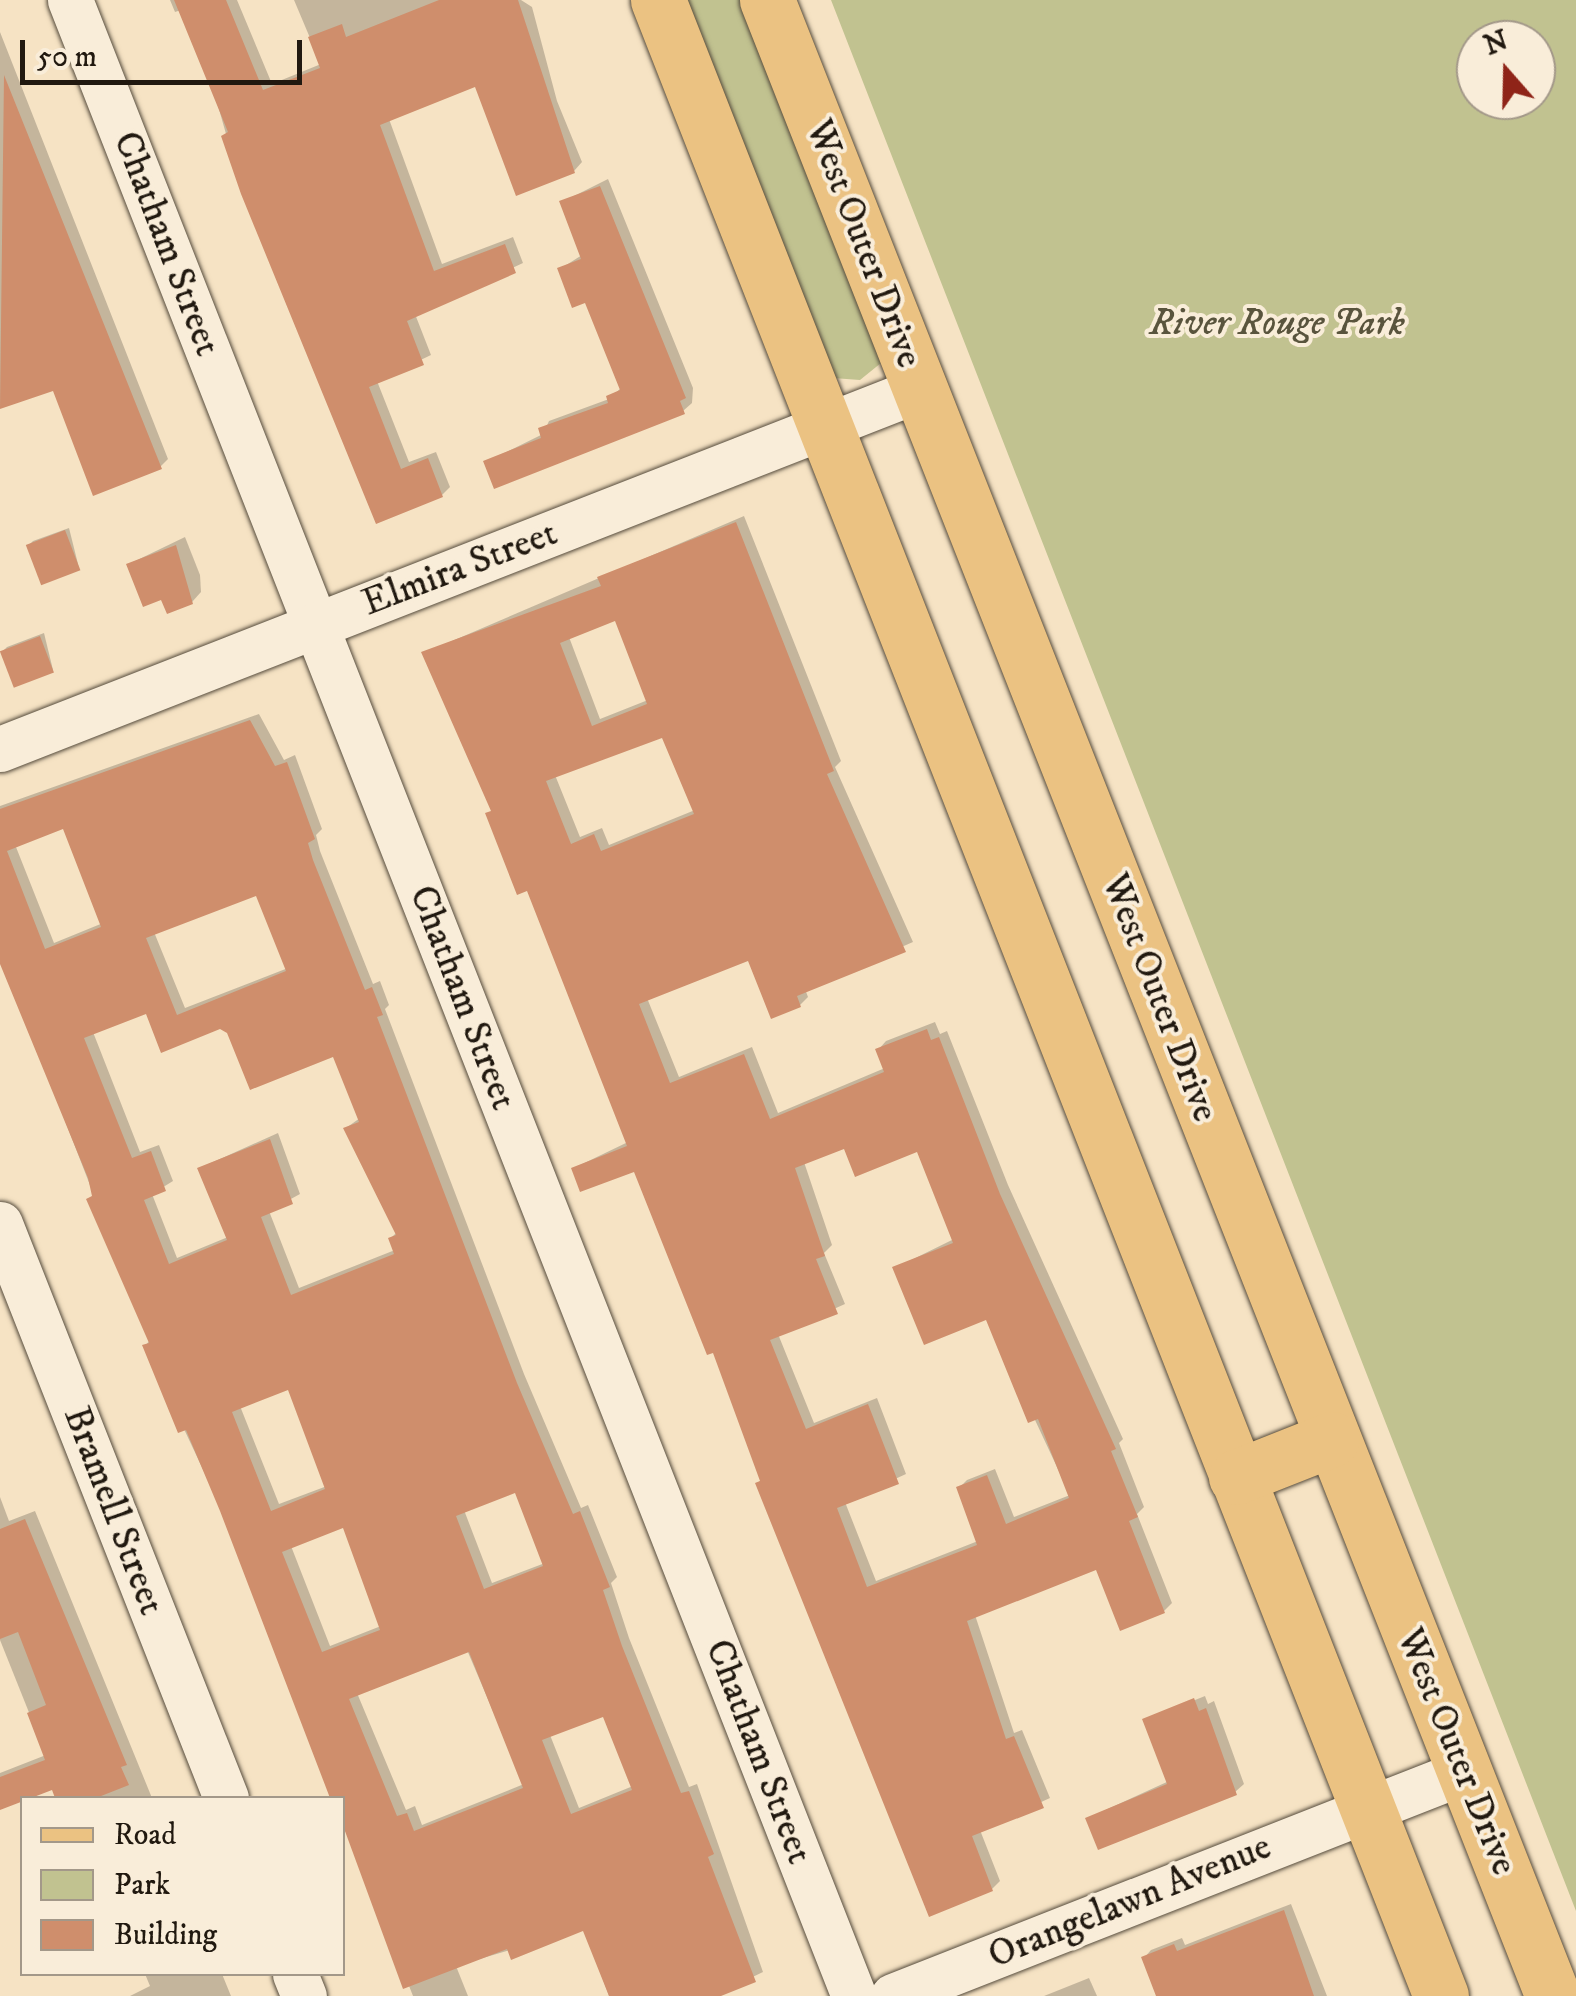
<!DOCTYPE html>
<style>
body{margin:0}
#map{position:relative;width:1576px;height:1996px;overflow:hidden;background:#f6e3c4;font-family:"IM FELL DW Pica",serif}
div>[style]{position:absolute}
.green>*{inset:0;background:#c1c290}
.shadow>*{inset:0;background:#0003}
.building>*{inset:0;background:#cf8e6c;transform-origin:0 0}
.roads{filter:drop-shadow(0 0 2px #564c3d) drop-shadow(0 0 2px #564c3d)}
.minor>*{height:45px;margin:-22.5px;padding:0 22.5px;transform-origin:22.5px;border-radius:22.5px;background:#f9edd9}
.major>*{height:55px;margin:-27.5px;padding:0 27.5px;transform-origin:27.5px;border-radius:27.5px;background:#ebc282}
span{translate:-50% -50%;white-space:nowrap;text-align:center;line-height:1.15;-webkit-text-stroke:8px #f9edd9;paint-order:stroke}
.street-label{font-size:38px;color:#211910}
.park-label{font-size:38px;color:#59543d;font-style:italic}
.legend{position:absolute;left:20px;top:1796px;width:325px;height:180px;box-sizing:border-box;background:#f9edd9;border:2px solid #a39889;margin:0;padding:12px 18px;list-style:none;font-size:30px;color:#211910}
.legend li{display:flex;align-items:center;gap:20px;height:50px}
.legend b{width:50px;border:2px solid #a39889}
.north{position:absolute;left:1456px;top:20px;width:100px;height:100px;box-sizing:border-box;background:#f9edd9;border:2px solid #a39889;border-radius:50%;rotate:340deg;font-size:28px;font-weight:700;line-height:40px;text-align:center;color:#211910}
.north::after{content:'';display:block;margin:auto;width:35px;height:45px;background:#8f2418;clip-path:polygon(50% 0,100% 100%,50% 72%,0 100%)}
.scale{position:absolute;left:20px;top:40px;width:282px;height:45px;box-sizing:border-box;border:5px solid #211910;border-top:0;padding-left:12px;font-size:30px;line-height:35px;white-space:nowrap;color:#211910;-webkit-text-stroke:8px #f9edd9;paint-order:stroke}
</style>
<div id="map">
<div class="green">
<i style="clip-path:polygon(679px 0,745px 0,881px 363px,860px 380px,833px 378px)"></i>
<i style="clip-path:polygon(evenodd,831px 0,1576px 0,1576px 1911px,831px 0,1536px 40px,1536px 100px,1476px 100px,1476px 40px,1536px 40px)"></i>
</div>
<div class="shadow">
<i style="clip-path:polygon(170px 0,237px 0,272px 84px,321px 64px,294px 0,521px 0,532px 7px,557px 101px,582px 162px,574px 171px,476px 84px,389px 119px,442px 264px,513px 237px,523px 263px,415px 314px,431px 355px,377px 381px,409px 462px,436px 452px,450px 487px,442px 495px,378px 520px,243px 194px,211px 81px,181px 10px,175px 12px)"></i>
<i style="clip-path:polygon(0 32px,168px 459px,160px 467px,54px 388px,0 406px)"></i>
<i style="clip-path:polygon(608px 179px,693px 388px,692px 403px,683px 411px,486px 462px,543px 434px,549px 421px,609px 399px,622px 387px,587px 300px,560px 269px,582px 255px,562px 202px)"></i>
<i style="clip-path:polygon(evenodd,744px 516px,841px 761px,835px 767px,913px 942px,805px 989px,808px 997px,800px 1005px,750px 957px,647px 998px,679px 1077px,752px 1047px,778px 1113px,885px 1068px,878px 1050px,886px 1041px,935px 1022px,940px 1034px,947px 1031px,1008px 1185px,1123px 1439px,1119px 1443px,1144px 1507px,1137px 1514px,1172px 1603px,1164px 1611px,1097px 1566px,975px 1615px,1014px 1733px,1022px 1730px,1050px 1798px,980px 1830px,1000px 1881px,992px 1889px,758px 1483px,762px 1479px,715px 1350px,636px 1169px,574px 1168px,628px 1142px,528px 888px,424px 653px,744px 516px,616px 618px,648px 700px,600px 719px,569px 637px,616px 618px,744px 516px,663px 734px,695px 810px,609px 845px,602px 828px,580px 837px,555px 775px,663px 734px,744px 516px,845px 1146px,919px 1149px,954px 1239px,895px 1268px,987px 1317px,1070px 1495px,1014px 1517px,995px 1469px,967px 1480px,959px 1488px,978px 1541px,876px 1581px,845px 1502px,906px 1474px,877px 1398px,814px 1423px,778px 1334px,845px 1304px,824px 1253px,832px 1245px,804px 1162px,845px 1146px)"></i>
<i style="clip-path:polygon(69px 528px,79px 568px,29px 545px,33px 541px)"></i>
<i style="clip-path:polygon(185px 537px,200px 575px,201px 592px,192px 602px,162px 596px,129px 564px)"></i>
<i style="clip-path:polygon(44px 633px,53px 670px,3px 651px,7px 647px)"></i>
<i style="clip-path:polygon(evenodd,259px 714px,284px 760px,295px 755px,322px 829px,316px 835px,320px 851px,373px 984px,380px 981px,389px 1005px,385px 1009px,524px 1374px,581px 1508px,588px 1505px,617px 1577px,611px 1583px,629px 1638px,689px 1787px,697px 1784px,763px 1972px,713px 1996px,609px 1996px,584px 1928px,456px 1966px,468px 1996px,413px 1996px,342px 1816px,342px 1798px,336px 1798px,222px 1510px,145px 1346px,150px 1340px,0 953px,0 806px,259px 714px,64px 825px,103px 923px,54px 943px,16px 847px,64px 825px,259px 714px,258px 893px,288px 968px,185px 1008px,154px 932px,258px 893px,259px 714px,147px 1011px,334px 1053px,360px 1118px,346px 1128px,397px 1232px,390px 1239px,395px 1250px,299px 1288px,269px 1211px,300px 1194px,278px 1133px,200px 1168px,228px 1237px,177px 1258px,152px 1194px,173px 1181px,159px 1145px,140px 1152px,93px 1032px,147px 1011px,259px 714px,289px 1387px,327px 1486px,279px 1504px,240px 1406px,289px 1387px,259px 714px,516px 1490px,545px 1563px,492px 1583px,464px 1510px,516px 1490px,259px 714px,345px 1525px,381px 1626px,330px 1646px,291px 1546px,345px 1525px,259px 714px,467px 1650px,524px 1784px,422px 1825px,415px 1806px,406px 1810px,357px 1693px,467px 1650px,259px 714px,605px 1714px,633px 1786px,579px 1808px,550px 1735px,605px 1714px)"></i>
<i style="clip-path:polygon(0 1497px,9px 1521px,35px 1511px,152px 1798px,58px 1798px,53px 1787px,0 1807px,0 1773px,46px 1755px,0 1640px)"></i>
<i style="clip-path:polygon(1205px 1696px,1208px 1704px,1214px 1701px,1244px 1784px,1235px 1792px,1088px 1818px,1169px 1781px,1145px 1720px)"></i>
<i style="clip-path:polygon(1291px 1904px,1327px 1996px,1160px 1996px,1144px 1958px,1151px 1950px,1182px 1938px,1185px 1945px)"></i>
<i style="clip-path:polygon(145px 1974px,222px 1974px,231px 1996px,130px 1996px,150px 1986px)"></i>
<i style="clip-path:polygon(1089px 1978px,1097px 1996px,1044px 1996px)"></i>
</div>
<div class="building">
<i style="clip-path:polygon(174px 0,226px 0,263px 90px,320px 68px,308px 37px,342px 24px,346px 37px,439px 0,518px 0,575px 173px,516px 196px,475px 87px,380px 125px,434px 271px,505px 244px,516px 273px,407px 321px,424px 365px,369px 387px,401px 469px,428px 458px,443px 497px,376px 524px,241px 194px,221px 136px,228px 132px)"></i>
<i style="clip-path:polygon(4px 75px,162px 469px,93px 496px,53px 391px,0 409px)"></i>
<i style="clip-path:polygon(600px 186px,686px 398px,680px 401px,685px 414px,494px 489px,483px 461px,541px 438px,538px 428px,608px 403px,606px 396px,620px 390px,585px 303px,572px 308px,557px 268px,581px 259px,559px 201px)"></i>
<i style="clip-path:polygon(evenodd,736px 522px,834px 771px,827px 774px,906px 952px,797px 996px,801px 1007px,771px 1019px,748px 961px,639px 1004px,670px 1083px,744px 1054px,770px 1119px,884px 1072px,875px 1049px,927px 1029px,931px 1040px,939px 1037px,1000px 1194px,1116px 1449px,1111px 1451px,1138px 1517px,1129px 1521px,1165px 1613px,1120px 1631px,1096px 1570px,967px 1621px,1006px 1739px,1014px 1736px,1044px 1808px,972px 1836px,993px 1891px,929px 1917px,755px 1483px,760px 1481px,713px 1353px,707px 1355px,634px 1172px,580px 1192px,571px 1168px,627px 1146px,527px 891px,517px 895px,485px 813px,491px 811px,421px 652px,601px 586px,597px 577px,736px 522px,615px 621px,647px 704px,592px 726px,560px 643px,615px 621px,736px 522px,662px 738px,694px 814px,601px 851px,594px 834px,571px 844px,546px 781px,662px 738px,736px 522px,844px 1149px,855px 1177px,917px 1152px,953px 1243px,892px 1267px,924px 1345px,986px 1320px,1028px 1423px,1038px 1419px,1069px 1498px,1006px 1524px,987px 1475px,956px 1487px,977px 1545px,867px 1587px,837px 1508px,899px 1484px,868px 1404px,806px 1429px,770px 1340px,838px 1314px,816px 1259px,825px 1256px,795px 1168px,844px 1149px)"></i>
<i style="left:65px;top:530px;width:43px;height:42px;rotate:69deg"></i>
<i style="clip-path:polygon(176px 545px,193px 604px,167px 614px,161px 600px,143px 607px,126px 564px)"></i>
<i style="left:40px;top:636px;width:39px;height:43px;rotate:69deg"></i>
<i style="clip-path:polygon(evenodd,250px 720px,275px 766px,287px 762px,315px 839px,308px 843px,313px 860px,365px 990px,372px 987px,383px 1015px,377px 1017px,517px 1383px,573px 1514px,580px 1511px,610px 1587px,603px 1590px,622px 1646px,681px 1793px,689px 1791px,714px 1854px,708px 1857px,756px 1982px,721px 1996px,609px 1996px,583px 1931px,511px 1960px,507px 1949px,403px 1989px,342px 1823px,342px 1798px,330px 1798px,220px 1511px,186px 1430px,178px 1433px,142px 1345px,149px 1343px,86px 1199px,92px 1196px,88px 1178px,0 964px,0 809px,250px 720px,63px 829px,101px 927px,45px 949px,7px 851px,63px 829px,250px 720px,256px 896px,286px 971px,177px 1015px,146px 938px,256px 896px,250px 720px,146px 1014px,161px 1053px,220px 1029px,227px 1033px,250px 1090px,333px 1057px,359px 1122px,343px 1128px,396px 1235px,388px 1238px,394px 1254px,291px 1295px,261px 1217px,293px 1204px,270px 1139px,197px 1168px,227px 1240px,169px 1264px,144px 1200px,166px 1191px,151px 1151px,132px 1158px,84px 1038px,146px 1014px,250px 720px,288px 1390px,325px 1489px,271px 1511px,232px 1412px,288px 1390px,250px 720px,515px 1493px,543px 1566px,484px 1589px,456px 1516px,515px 1493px,250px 720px,343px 1528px,380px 1630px,322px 1652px,282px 1552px,343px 1528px,250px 720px,469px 1652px,523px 1788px,414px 1831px,407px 1813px,397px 1816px,349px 1699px,469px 1652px,250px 720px,603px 1717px,632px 1790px,571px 1814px,542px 1740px,603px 1717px)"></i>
<i style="clip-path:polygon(25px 1519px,127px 1765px,121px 1767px,129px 1785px,96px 1798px,55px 1798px,52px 1790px,0 1810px,0 1777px,45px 1760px,27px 1713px,46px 1705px,18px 1632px,0 1639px,0 1529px)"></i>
<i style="clip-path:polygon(1194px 1698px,1199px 1711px,1206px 1708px,1237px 1795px,1098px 1850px,1085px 1818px,1167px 1784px,1142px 1719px)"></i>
<i style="clip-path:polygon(1284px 1910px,1314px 1996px,1156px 1996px,1141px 1957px,1174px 1944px,1177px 1951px)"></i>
</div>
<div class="roads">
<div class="minor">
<i style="left:70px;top:0;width:2144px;rotate:68.56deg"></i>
<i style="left:0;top:749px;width:988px;rotate:-21.37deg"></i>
<i style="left:0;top:1224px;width:617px;rotate:68.51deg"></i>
<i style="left:295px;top:1974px;width:24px;rotate:68deg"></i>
<i style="left:893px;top:1996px;width:612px;rotate:-21.45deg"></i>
</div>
<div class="major">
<i style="left:658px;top:0;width:2144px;rotate:68.58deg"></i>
<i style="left:767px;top:0;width:2145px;rotate:68.51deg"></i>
<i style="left:1236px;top:1477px;width:103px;rotate:-21.6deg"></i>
</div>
</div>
<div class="street-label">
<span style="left:166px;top:244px;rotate:69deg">Chatham Street</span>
<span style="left:863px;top:244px;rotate:69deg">West Outer Drive</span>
<span style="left:460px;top:569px;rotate:-21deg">Elmira Street</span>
<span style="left:462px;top:998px;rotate:69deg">Chatham Street</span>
<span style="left:1159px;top:998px;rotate:69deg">West Outer Drive</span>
<span style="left:113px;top:1511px;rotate:69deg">Bramell Street</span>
<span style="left:758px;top:1752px;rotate:69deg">Chatham Street</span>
<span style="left:1456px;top:1752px;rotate:68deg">West Outer Drive</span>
<span style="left:1130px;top:1902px;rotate:-22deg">Orangelawn Avenue</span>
</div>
<div class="park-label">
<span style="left:1277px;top:324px">River Rouge Park</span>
</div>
<ul class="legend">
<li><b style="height:12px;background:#ebc282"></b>Road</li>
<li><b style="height:28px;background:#c1c290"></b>Park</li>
<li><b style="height:28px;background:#cf8e6c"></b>Building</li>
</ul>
<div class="north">N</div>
<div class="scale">50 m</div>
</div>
